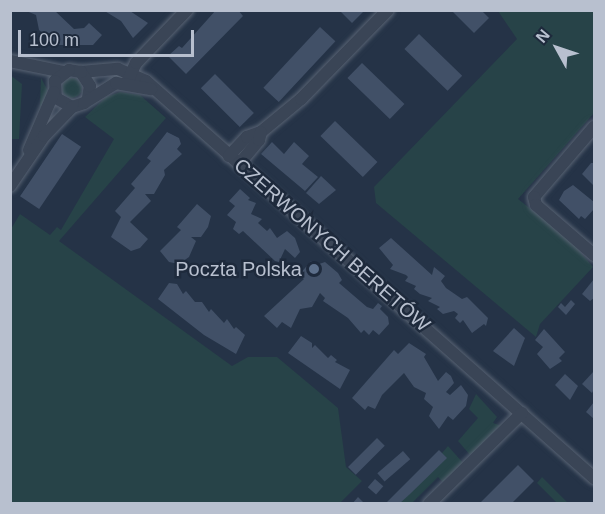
<!DOCTYPE html>
<meta charset="utf-8">
<style>
body{margin:0}
#map{position:relative;width:605px;height:514px;overflow:hidden;background:#253347;font-family:Arial,sans-serif}
div>[style]{position:absolute}
.green>*{inset:0;background:#274348}
.round{border-radius:50%}
.building>*{inset:0;background:#415067;transform-origin:0 0}
.roads{filter:drop-shadow(0 0 2px #586373) drop-shadow(0 0 2px #586373)}
.minor>*{height:12px;margin:-6px;padding:0 6px;transform-origin:6px;border-radius:6px;background:#3a4556}
.dots>*{width:16px;height:16px;translate:-50% -50%;box-sizing:border-box;border:3px solid #1e2a3c;border-radius:50%}
span{translate:-50% -50%;white-space:nowrap;text-align:center;line-height:1.15;-webkit-text-stroke:5px #1e2a3c;paint-order:stroke}
.street-label{font-size:20px;color:#b8c0cf}
.poi-label{font-size:20px;color:#b8c0cf}
.right{translate:-100% -50%;text-align:right}
.frame{position:absolute;inset:0;border:12px solid #b8c0cf;pointer-events:none}
.north{position:absolute;left:527px;top:18px;width:60px;height:60px;-webkit-text-stroke:4px #1e2a3c;paint-order:stroke;rotate:310deg;font-size:16px;font-weight:700;line-height:24px;text-align:center;color:#b8c0cf}
.north::after{content:'';display:block;margin:auto;width:21px;height:27px;background:#b8c0cf;clip-path:polygon(50% 0,100% 100%,50% 72%,0 100%)}
.scale{position:absolute;left:18px;top:30px;width:176px;height:27px;box-sizing:border-box;border:3px solid #b8c0cf;border-top:0;padding-left:8px;font-size:18px;line-height:21px;white-space:nowrap;color:#b8c0cf;-webkit-text-stroke:4px #1e2a3c;paint-order:stroke}
</style>
<div id="map">
<div class="green">
<i style="clip-path:polygon(498px 11px,594px 11px,594px 113px,518px 199px,571px 241px,593px 267px,540px 324px,536px 337px,376px 203px,374px 187px,517px 39px)"></i>
<i style="clip-path:polygon(10px 75px,22px 84px,19px 139px,11px 139px)"></i>
<i class="round" style="left:62px;top:78px;width:20px;height:20px"></i>
<i style="clip-path:polygon(41px 78px,48px 91px,42px 107px,40px 106px)"></i>
<i style="clip-path:polygon(120px 92px,140px 95px,166px 118px,59px 241px,232px 366px,248px 357px,277px 357px,338px 408px,346px 467px,362px 481px,340px 503px,11px 503px,11px 229px,20px 214px,50px 235px,57px 227px,61px 230px,114px 139px,85px 117px,106px 97px)"></i>
<i style="clip-path:polygon(476px 394px,497px 417px,493px 423px,502px 426px,470px 455px,458px 441px,478px 418px,469px 409px)"></i>
<i style="clip-path:polygon(448px 446px,464px 464px,444px 483px,438px 477px,412px 503px,399px 504px)"></i>
<i style="clip-path:polygon(542px 477px,568px 503px,557px 503px,537px 483px)"></i>
</div>
<div class="building">
<i style="clip-path:polygon(24px 10px,54px 10px,74px 29px,84px 28px,89px 23px,102px 35px,93px 45px,59px 45px,39px 30px,36px 15px)"></i>
<i style="clip-path:polygon(103px 10px,130px 11px,148px 23px,133px 38px,121px 21px)"></i>
<i style="clip-path:polygon(216px 10px,238px 10px,243px 16px,186px 74px,168px 56px,179px 46px,182px 48px)"></i>
<i style="clip-path:polygon(339px 10px,365px 10px,352px 23px)"></i>
<i style="clip-path:polygon(451px 10px,481px 10px,489px 18px,474px 33px)"></i>
<i style="left:320px;top:27px;width:21px;height:83px;rotate:43deg"></i>
<i style="left:419px;top:34px;width:60px;height:21px;rotate:44deg"></i>
<i style="left:362px;top:63px;width:59px;height:21px;rotate:44deg"></i>
<i style="left:215px;top:74px;width:55px;height:20px;rotate:45deg"></i>
<i style="left:335px;top:121px;width:59px;height:21px;rotate:44deg"></i>
<i style="clip-path:polygon(167px 132px,179px 138px,181px 144px,177px 149px,182px 154px,164px 170px,165px 175px,154px 194px,145px 194px,151px 201px,130px 222px,148px 239px,140px 248px,131px 251px,111px 237px,121px 217px,115px 211px,135px 188px,131px 184px,151px 161px,147px 158px)"></i>
<i style="left:62px;top:134px;width:23px;height:75px;rotate:34deg"></i>
<i style="clip-path:polygon(272px 142px,284px 154px,294px 142px,309px 156px,302px 164px,318px 177px,305px 191px,261px 154px)"></i>
<i style="clip-path:polygon(591px 163px,594px 163px,594px 186px,582px 174px)"></i>
<i style="clip-path:polygon(321px 176px,336px 190px,319px 204px,306px 193px)"></i>
<i style="clip-path:polygon(573px 185px,594px 202px,594px 209px,585px 219px,581px 216px,579px 219px,559px 200px,564px 191px)"></i>
<i style="clip-path:polygon(240px 189px,250px 198px,248px 200px,256px 203px,251px 214px,262px 219px,258px 223px,267px 231px,270px 228px,277px 238px,287px 231px,295px 238px,300px 252px,295px 258px,285px 249px,279px 262px,275px 261px,243px 231px,239px 234px,233px 229px,236px 222px,227px 215px,235px 206px,229px 201px)"></i>
<i style="clip-path:polygon(197px 204px,211px 216px,208px 227px,201px 237px,191px 237px,196px 241px,189px 257px,179px 264px,169px 262px,160px 251px,181px 230px,177px 227px)"></i>
<i style="clip-path:polygon(391px 238px,432px 275px,434px 267px,445px 276px,441px 281px,446px 288px,462px 299px,467px 297px,488px 318px,486px 326px,484px 324px,472px 333px,463px 320px,460px 323px,455px 318px,458px 314px,454px 311px,443px 314px,437px 309px,440px 307px,428px 301px,432px 298px,420px 294px,414px 289px,416px 286px,405px 281px,408px 277px,406px 275px,390px 269px,393px 265px,379px 248px)"></i>
<i style="clip-path:polygon(311px 261px,316px 265px,325px 262px,338px 273px,342px 280px,339px 283px,367px 307px,373px 309px,378px 303px,382px 306px,380px 309px,388px 317px,389px 324px,379px 335px,373px 330px,369px 335px,364px 330px,361px 333px,348px 318px,323px 301px,325px 298px,320px 293px,312px 307px,300px 309px,291px 328px,282px 322px,277px 328px,264px 316px,304px 279px,299px 275px)"></i>
<i style="clip-path:polygon(594px 279px,594px 298px,590px 301px,582px 294px)"></i>
<i style="clip-path:polygon(169px 283px,177px 284px,183px 294px,186px 291px,195px 302px,202px 302px,209px 312px,211px 309px,224px 323px,227px 319px,234px 329px,236px 327px,245px 335px,236px 354px,204px 335px,158px 299px)"></i>
<i style="clip-path:polygon(571px 300px,575px 304px,566px 315px,558px 307px,561px 303px,565px 307px)"></i>
<i style="clip-path:polygon(514px 328px,525px 338px,514px 366px,493px 351px)"></i>
<i style="clip-path:polygon(544px 329px,565px 352px,559px 358px,562px 361px,550px 369px,537px 354px,543px 347px,535px 340px)"></i>
<i style="clip-path:polygon(301px 336px,312px 343px,312px 348px,315px 345px,328px 358px,331px 355px,337px 360px,335px 362px,350px 370px,340px 389px,288px 353px)"></i>
<i style="clip-path:polygon(409px 343px,426px 354px,424px 357px,438px 381px,446px 372px,451px 376px,454px 383px,446px 392px,450px 395px,461px 385px,468px 395px,466px 406px,453px 420px,448px 416px,439px 429px,429px 416px,433px 407px,424px 399px,426px 393px,414px 387px,404px 373px,382px 395px,375px 409px,368px 406px,365px 410px,352px 398px,394px 350px,398px 354px)"></i>
<i style="clip-path:polygon(594px 371px,594px 389px,592px 393px,582px 384px)"></i>
<i style="clip-path:polygon(565px 374px,578px 386px,570px 400px,555px 385px)"></i>
<i style="clip-path:polygon(594px 402px,594px 419px,586px 412px)"></i>
<i style="left:377px;top:438px;width:11px;height:41px;rotate:45deg"></i>
<i style="clip-path:polygon(439px 450px,447px 458px,410px 494px,399px 504px,385px 504px)"></i>
<i style="left:403px;top:451px;width:11px;height:34px;rotate:49deg"></i>
<i style="clip-path:polygon(518px 465px,534px 481px,511px 504px,479px 504px)"></i>
<i style="left:375px;top:479px;width:11px;height:11px;rotate:41deg"></i>
<i style="clip-path:polygon(358px 497px,365px 504px,352px 504px)"></i>
</div>
<div class="roads">
<div class="minor">
<i style="left:10px;top:61px;width:54px;rotate:11.7deg"></i>
<i style="left:81px;top:72px;width:37px;rotate:-5deg"></i>
<i style="left:118px;top:69px;width:30px;rotate:23deg"></i>
<i style="left:146px;top:81px;width:599px;rotate:41.55deg"></i>
<i style="left:128px;top:80px;width:19px;rotate:-65deg"></i>
<i style="left:136px;top:63px;width:74px;rotate:-46.1deg"></i>
<i style="left:88px;top:98px;width:12px;rotate:-81deg"></i>
<i style="left:90px;top:86px;width:17px;rotate:-123deg"></i>
<i style="left:81px;top:72px;width:12px;rotate:-171deg"></i>
<i style="left:69px;top:70px;width:18px;rotate:142deg"></i>
<i style="left:55px;top:81px;width:17px;rotate:87deg"></i>
<i style="left:56px;top:98px;width:18px;rotate:29deg"></i>
<i style="left:72px;top:107px;width:13px;rotate:-18deg"></i>
<i style="left:84px;top:103px;width:38px;rotate:-32deg"></i>
<i style="left:116px;top:83px;width:36px;rotate:10deg"></i>
<i style="left:594px;top:127px;width:92px;rotate:130.6deg"></i>
<i style="left:534px;top:197px;width:8px;rotate:76deg"></i>
<i style="left:536px;top:205px;width:77px;rotate:40.8deg"></i>
<i style="left:29px;top:150px;width:63px;rotate:-66.7deg"></i>
<i style="left:229px;top:156px;width:26px;rotate:-47deg"></i>
<i style="left:247px;top:137px;width:15px;rotate:-20deg"></i>
<i style="left:261px;top:132px;width:52px;rotate:-39.5deg"></i>
<i style="left:301px;top:99px;width:124px;rotate:-45.7deg"></i>
<i style="left:239px;top:164px;width:31px;rotate:-50deg"></i>
<i style="left:259px;top:140px;width:8px;rotate:-76deg"></i>
<i style="left:10px;top:186px;width:60px;rotate:-55.8deg"></i>
<i style="left:44px;top:136px;width:40px;rotate:-46deg"></i>
<i style="left:429px;top:504px;width:130px;rotate:-44.4deg"></i>
</div>
</div>
<div class="dots">
<i style="left:314px;top:269px;background:#5c6f8a"></i>
</div>
<div class="street-label">
<span style="left:332px;top:245px;rotate:41deg">CZERWONYCH BERETÓW</span>
</div>
<div class="poi-label">
<span class="right" style="left:302px;top:269px">Poczta Polska</span>
</div>
<div class="frame"></div>
<div class="north">N</div>
<div class="scale">100 m</div>
</div>
